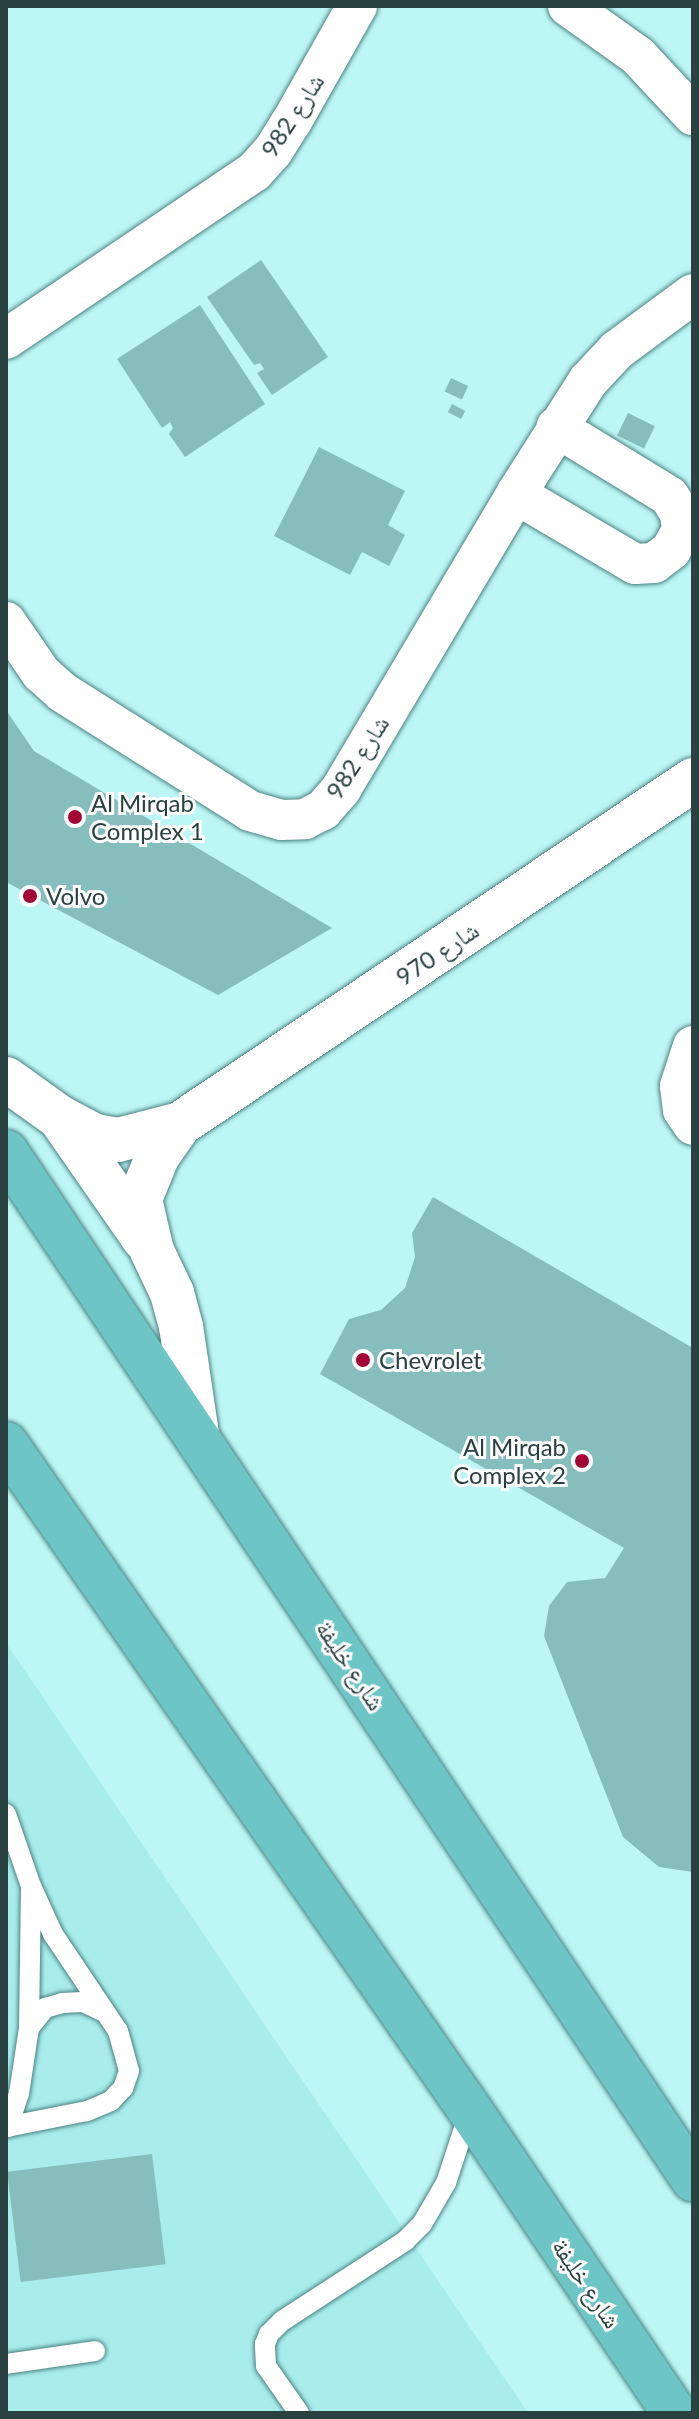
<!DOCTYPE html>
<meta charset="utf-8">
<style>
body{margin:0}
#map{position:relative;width:699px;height:2419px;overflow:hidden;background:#bcf6f5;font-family:Lato,"Noto Naskh Arabic",sans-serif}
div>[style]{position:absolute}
.built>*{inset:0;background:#a8edec}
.building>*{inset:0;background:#86bebd;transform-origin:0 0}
.roads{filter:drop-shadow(0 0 2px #4b8281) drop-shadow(0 0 2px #4b8281)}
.service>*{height:20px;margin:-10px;padding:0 10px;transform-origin:10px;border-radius:10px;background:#fff}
.minor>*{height:40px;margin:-20px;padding:0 20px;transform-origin:20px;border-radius:20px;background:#fff}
.tertiary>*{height:44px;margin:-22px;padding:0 22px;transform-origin:22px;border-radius:22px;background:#fff}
.primary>*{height:44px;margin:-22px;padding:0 22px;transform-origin:22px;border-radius:22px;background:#6dc5c5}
.dots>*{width:22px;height:22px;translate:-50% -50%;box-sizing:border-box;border:4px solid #fff;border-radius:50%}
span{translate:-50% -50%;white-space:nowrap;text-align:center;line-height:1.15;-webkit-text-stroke:6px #fff;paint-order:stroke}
.street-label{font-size:24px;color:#2a4141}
.poi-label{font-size:24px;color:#2a4141}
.left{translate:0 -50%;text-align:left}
.right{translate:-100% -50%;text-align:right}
.frame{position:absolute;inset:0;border:8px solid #2a4141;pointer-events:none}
</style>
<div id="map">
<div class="built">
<i style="clip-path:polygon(6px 1643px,404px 2230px,528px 2413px,6px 2413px)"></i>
</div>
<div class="building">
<i style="clip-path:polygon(261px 260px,328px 357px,272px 395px,257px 373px,264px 369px,260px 363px,254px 365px,207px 297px)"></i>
<i style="clip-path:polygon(200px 305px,265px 404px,185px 457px,169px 434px,173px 428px,170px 422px,162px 428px,117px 359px)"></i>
<i style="left:451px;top:378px;width:19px;height:15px;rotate:25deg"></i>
<i style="left:452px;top:404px;width:15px;height:9px;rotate:28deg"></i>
<i style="left:628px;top:413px;width:30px;height:25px;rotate:26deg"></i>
<i style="clip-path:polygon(319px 447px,405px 491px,388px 525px,405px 535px,389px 566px,362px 552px,350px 575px,274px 536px)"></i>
<i style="clip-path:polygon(6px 710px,34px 751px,332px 928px,218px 995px,6px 882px)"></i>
<i style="clip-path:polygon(433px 1197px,693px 1348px,693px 1872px,659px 1867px,623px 1837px,544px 1636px,549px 1606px,567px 1582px,605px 1578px,624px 1548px,320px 1374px,349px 1319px,381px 1310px,405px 1288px,415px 1257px,412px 1233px)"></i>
<i style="left:152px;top:2154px;width:111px;height:146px;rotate:83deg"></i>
</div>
<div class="roads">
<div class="service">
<i style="left:6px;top:1814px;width:76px;rotate:70.9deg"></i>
<i style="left:31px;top:1886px;width:53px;rotate:65.4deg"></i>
<i style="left:53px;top:1934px;width:117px;rotate:56.2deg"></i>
<i style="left:118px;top:2031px;width:41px;rotate:74.6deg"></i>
<i style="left:129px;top:2071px;width:18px;rotate:109deg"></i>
<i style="left:123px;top:2088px;width:18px;rotate:133deg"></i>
<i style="left:111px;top:2101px;width:26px;rotate:157deg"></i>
<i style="left:87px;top:2111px;width:83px;rotate:168.8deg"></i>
<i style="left:29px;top:2028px;width:26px;rotate:-51deg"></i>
<i style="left:45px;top:2008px;width:18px;rotate:-16deg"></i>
<i style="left:62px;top:2003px;width:21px;rotate:-3deg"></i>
<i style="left:83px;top:2002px;width:21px;rotate:25deg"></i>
<i style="left:8px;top:2127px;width:35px;rotate:-72deg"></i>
<i style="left:19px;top:2094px;width:67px;rotate:-81.4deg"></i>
<i style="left:29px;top:2028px;width:138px;rotate:-89.2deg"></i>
<i style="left:6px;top:2364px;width:90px;rotate:-8.3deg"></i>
<i style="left:299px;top:2413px;width:57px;rotate:-125.1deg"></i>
<i style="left:266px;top:2366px;width:22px;rotate:-93deg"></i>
<i style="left:265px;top:2344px;width:11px;rotate:-68deg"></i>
<i style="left:269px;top:2334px;width:18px;rotate:-45deg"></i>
<i style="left:282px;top:2321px;width:147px;rotate:-33deg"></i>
<i style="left:405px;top:2241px;width:24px;rotate:-45deg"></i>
<i style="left:422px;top:2224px;width:48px;rotate:-59.7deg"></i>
<i style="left:446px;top:2183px;width:77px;rotate:-71.8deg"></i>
</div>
<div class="minor">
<i style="left:568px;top:6px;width:86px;rotate:35.5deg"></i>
<i style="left:638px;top:56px;width:81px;rotate:47deg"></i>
<i style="left:6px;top:339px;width:299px;rotate:-34deg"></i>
<i style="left:254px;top:172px;width:28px;rotate:-48deg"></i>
<i style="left:273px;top:151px;width:36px;rotate:-58deg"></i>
<i style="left:292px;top:121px;width:132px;rotate:-60.5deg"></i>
<i style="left:516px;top:494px;width:138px;rotate:30.5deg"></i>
<i style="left:635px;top:564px;width:19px;rotate:-3deg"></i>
<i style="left:654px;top:563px;width:21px;rotate:-37deg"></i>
<i style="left:671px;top:550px;width:23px;rotate:-61deg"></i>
<i style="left:682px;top:530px;width:17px;rotate:-97deg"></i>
<i style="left:680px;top:513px;width:20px;rotate:-123deg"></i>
<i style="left:669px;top:496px;width:132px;rotate:-148.6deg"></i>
<i style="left:6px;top:622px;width:62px;rotate:55.5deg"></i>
<i style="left:41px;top:673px;width:28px;rotate:42deg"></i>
<i style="left:62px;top:692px;width:222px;rotate:32.3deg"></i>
<i style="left:250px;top:811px;width:33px;rotate:16deg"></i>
<i style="left:282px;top:820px;width:23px;rotate:-2deg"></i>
<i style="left:305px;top:819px;width:20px;rotate:-27deg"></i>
<i style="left:323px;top:810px;width:28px;rotate:-49deg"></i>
<i style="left:341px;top:789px;width:343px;rotate:-59.3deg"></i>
<i style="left:516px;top:494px;width:134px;rotate:-57.5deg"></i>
<i style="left:588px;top:381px;width:42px;rotate:-46.9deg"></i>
<i style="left:617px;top:350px;width:94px;rotate:-36.4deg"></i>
<i style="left:693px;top:1046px;width:42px;rotate:108deg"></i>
<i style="left:680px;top:1086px;width:24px;rotate:83deg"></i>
<i style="left:683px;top:1110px;width:18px;rotate:56deg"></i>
</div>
<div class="tertiary">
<i style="left:6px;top:1079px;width:65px;rotate:35.6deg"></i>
<i style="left:59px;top:1117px;width:41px;rotate:27.8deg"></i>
<i style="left:95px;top:1136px;width:23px;rotate:10deg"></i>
<i style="left:118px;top:1140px;width:64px;rotate:-14.5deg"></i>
<i style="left:180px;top:1124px;width:618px;rotate:-33.84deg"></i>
<i style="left:60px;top:1118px;width:147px;rotate:55.2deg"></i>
<i style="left:180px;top:1124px;width:38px;rotate:125deg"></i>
<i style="left:158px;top:1155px;width:48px;rotate:112.2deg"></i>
<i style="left:140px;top:1199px;width:53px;rotate:77deg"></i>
<i style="left:152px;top:1251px;width:47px;rotate:64.5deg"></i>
<i style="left:172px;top:1293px;width:34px;rotate:75deg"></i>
<i style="left:181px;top:1326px;width:110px;rotate:81.6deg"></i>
</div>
<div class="primary">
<i style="left:6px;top:1152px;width:1236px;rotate:56.22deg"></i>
<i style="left:6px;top:1444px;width:812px;rotate:55.14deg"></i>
<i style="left:470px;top:2110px;width:365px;rotate:56deg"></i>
</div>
</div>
<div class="dots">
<i style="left:75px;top:817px;background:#a30536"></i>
<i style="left:30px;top:896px;background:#a30536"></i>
<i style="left:363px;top:1360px;background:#a30536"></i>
<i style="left:582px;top:1461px;background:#a30536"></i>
</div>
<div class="street-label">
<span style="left:292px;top:115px;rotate:-57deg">شارع 982</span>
<span style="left:357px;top:757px;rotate:-57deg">شارع 982</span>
<span style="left:437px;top:953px;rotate:-34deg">شارع 970</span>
<span style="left:351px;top:1665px;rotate:56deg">شارع خليفة</span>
<span style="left:587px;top:2283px;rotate:56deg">شارع خليفة</span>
</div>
<div class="poi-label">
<span class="left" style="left:91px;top:817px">Al Mirqab<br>Complex 1</span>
<span class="left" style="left:46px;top:896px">Volvo</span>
<span class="left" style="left:379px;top:1360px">Chevrolet</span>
<span class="right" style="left:566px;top:1461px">Al Mirqab<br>Complex 2</span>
</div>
<div class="frame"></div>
</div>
